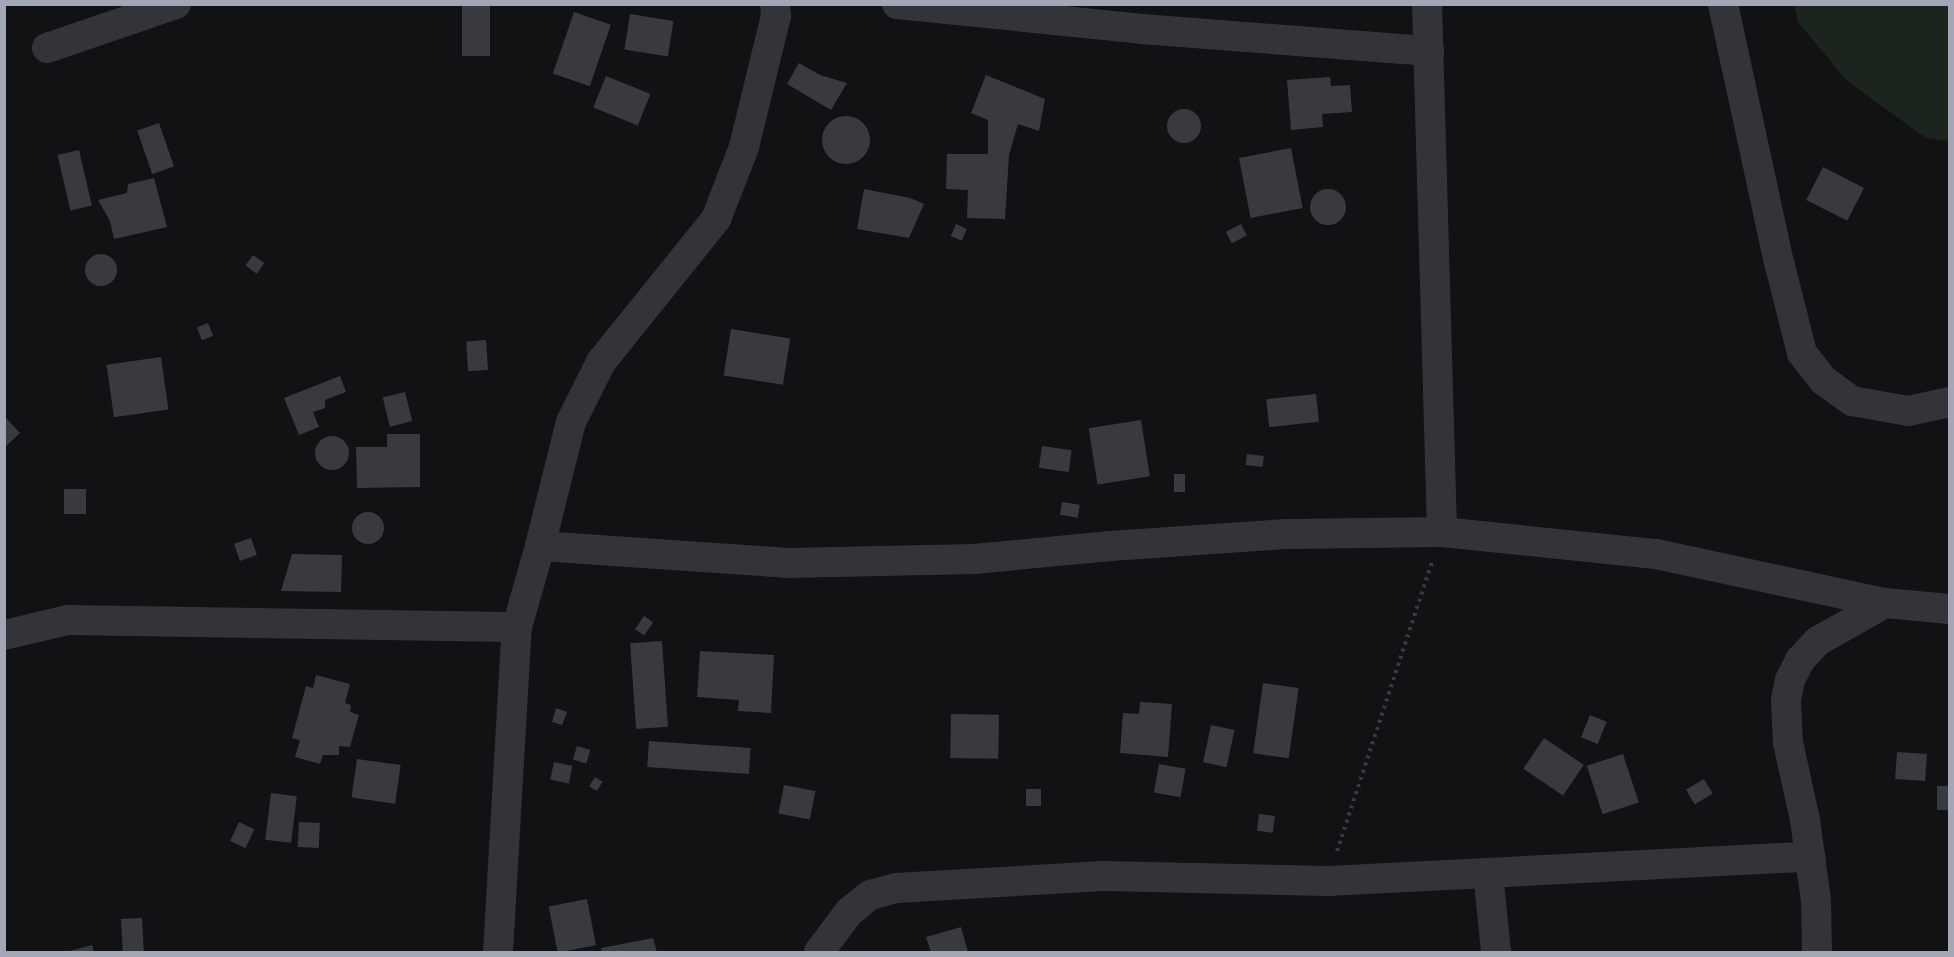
<!DOCTYPE html>
<style>
body{margin:0}
#map{position:relative;width:1954px;height:957px;overflow:hidden;background:#121214;font-family:"Alegreya Sans",sans-serif}
div>[style]{position:absolute}
.green>*{inset:0;background:#1c241e}
.building>*{inset:0;background:#393a3f;transform-origin:0 0}
.round{border-radius:50%}
.path>*{height:4px;margin-top:-2px;transform-origin:0;background:repeating-linear-gradient(90deg,#393a40 0 3px,transparent 0 7.5px)}
.minor>*{height:30px;margin:-15px;padding:0 15px;transform-origin:15px;border-radius:15px;background:#333339}
span{translate:-50% -50%;white-space:nowrap;text-align:center;line-height:1.15;-webkit-text-stroke:4.5px #0d0d0f;paint-order:stroke}
.frame{position:absolute;inset:0;border:6px solid #a3a6b5;pointer-events:none}
</style>
<div id="map">
<div class="green">
<i style="clip-path:polygon(1794px 5px,1949px 5px,1949px 141px,1926px 138px,1847px 81px,1798px 22px)"></i>
</div>
<div class="building">
<i style="left:462px;top:4px;width:28px;height:52px"></i>
<i style="left:574px;top:12px;width:39px;height:65px;rotate:19deg"></i>
<i style="left:630px;top:14px;width:44px;height:36px;rotate:9deg"></i>
<i style="clip-path:polygon(799px 63px,820px 75px,847px 83px,831px 110px,787px 84px)"></i>
<i style="clip-path:polygon(986px 75px,1045px 99px,1039px 131px,1018px 124px,1009px 155px,1005px 219px,967px 218px,968px 190px,946px 189px,947px 154px,988px 154px,988px 120px,971px 113px)"></i>
<i style="left:606px;top:76px;width:48px;height:34px;rotate:22deg"></i>
<i style="clip-path:polygon(1330px 77px,1331px 86px,1350px 85px,1352px 112px,1322px 114px,1323px 127px,1291px 130px,1287px 80px)"></i>
<i class="round" style="left:1167px;top:109px;width:34px;height:34px"></i>
<i class="round" style="left:822px;top:116px;width:48px;height:48px"></i>
<i style="left:159px;top:123px;width:46px;height:23px;rotate:71deg"></i>
<i style="left:1291px;top:148px;width:61px;height:53px;rotate:79deg"></i>
<i style="left:79px;top:150px;width:57px;height:22px;rotate:77deg"></i>
<i style="left:1823px;top:167px;width:46px;height:37px;rotate:27deg"></i>
<i style="clip-path:polygon(154px 178px,167px 227px,114px 239px,110px 221px,98px 200px,127px 193px,128px 184px)"></i>
<i class="round" style="left:1310px;top:189px;width:36px;height:36px"></i>
<i style="clip-path:polygon(864px 189px,910px 198px,924px 204px,909px 238px,857px 229px)"></i>
<i style="left:956px;top:224px;width:12px;height:13px;rotate:24deg"></i>
<i style="left:1241px;top:224px;width:13px;height:17px;rotate:63deg"></i>
<i class="round" style="left:85px;top:254px;width:32px;height:32px"></i>
<i style="left:253px;top:255px;width:14px;height:13px;rotate:36deg"></i>
<i style="left:208px;top:323px;width:14px;height:12px;rotate:69deg"></i>
<i style="left:731px;top:329px;width:60px;height:47px;rotate:9deg"></i>
<i style="left:486px;top:340px;width:30px;height:20px;rotate:86deg"></i>
<i style="left:161px;top:357px;width:53px;height:55px;rotate:82deg"></i>
<i style="clip-path:polygon(340px 376px,346px 392px,325px 400px,325px 408px,313px 412px,319px 427px,299px 435px,284px 398px)"></i>
<i style="left:405px;top:392px;width:30px;height:23px;rotate:76deg"></i>
<i style="left:1316px;top:394px;width:28px;height:50px;rotate:84deg"></i>
<i style="clip-path:polygon(4px 416px,20px 433px,4px 448px)"></i>
<i style="left:1141px;top:420px;width:57px;height:53px;rotate:81deg"></i>
<i style="clip-path:polygon(387px 434px,420px 434px,420px 487px,357px 488px,356px 447px,387px 447px)"></i>
<i class="round" style="left:315px;top:436px;width:34px;height:34px"></i>
<i style="left:1042px;top:446px;width:30px;height:22px;rotate:8deg"></i>
<i style="left:1247px;top:454px;width:17px;height:11px;rotate:7deg"></i>
<i style="left:1174px;top:474px;width:11px;height:18px"></i>
<i style="left:86px;top:489px;width:25px;height:22px;rotate:90deg"></i>
<i style="left:1062px;top:502px;width:18px;height:13px;rotate:9deg"></i>
<i class="round" style="left:352px;top:512px;width:32px;height:32px"></i>
<i style="left:251px;top:538px;width:18px;height:18px;rotate:71deg"></i>
<i style="clip-path:polygon(292px 554px,342px 555px,341px 592px,281px 591px)"></i>
<i style="left:644px;top:616px;width:11px;height:16px;rotate:34deg"></i>
<i style="left:662px;top:641px;width:86px;height:32px;rotate:86deg"></i>
<i style="clip-path:polygon(700px 651px,774px 655px,771px 713px,738px 711px,739px 700px,697px 697px)"></i>
<i style="clip-path:polygon(316px 675px,350px 684px,345px 703px,351px 705px,350px 712px,359px 715px,350px 747px,339px 746px,339px 755px,323px 755px,320px 764px,295px 757px,300px 740px,292px 738px,306px 686px,313px 688px)"></i>
<i style="left:1263px;top:683px;width:36px;height:71px;rotate:8deg"></i>
<i style="clip-path:polygon(1140px 702px,1172px 704px,1168px 757px,1120px 753px,1123px 713px,1139px 714px)"></i>
<i style="clip-path:polygon(556px 708px,567px 712px,562px 725px,552px 722px)"></i>
<i style="left:951px;top:714px;width:48px;height:44px;rotate:1deg"></i>
<i style="left:1590px;top:715px;width:18px;height:24px;rotate:22deg"></i>
<i style="left:1211px;top:725px;width:24px;height:38px;rotate:12deg"></i>
<i style="left:1544px;top:738px;width:48px;height:37px;rotate:34deg"></i>
<i style="left:649px;top:741px;width:102px;height:26px;rotate:4deg"></i>
<i style="left:577px;top:746px;width:14px;height:14px;rotate:17deg"></i>
<i style="left:1897px;top:752px;width:30px;height:27px;rotate:4deg"></i>
<i style="left:1623px;top:754px;width:51px;height:38px;rotate:72deg"></i>
<i style="left:357px;top:759px;width:44px;height:39px;rotate:8deg"></i>
<i style="left:554px;top:762px;width:19px;height:18px;rotate:12deg"></i>
<i style="left:1159px;top:764px;width:27px;height:29px;rotate:10deg"></i>
<i style="left:595px;top:777px;width:9px;height:11px;rotate:32deg"></i>
<i style="left:1704px;top:779px;width:17px;height:21px;rotate:59deg"></i>
<i style="left:784px;top:785px;width:32px;height:29px;rotate:11deg"></i>
<i style="left:1950px;top:786px;width:24px;height:13px;rotate:90deg"></i>
<i style="left:1041px;top:789px;width:17px;height:15px;rotate:90deg"></i>
<i style="left:271px;top:793px;width:26px;height:47px;rotate:7deg"></i>
<i style="left:1259px;top:814px;width:16px;height:17px;rotate:7deg"></i>
<i style="left:239px;top:822px;width:17px;height:21px;rotate:25deg"></i>
<i style="left:299px;top:822px;width:21px;height:25px;rotate:3deg"></i>
<i style="left:587px;top:899px;width:47px;height:39px;rotate:79deg"></i>
<i style="left:142px;top:918px;width:34px;height:21px;rotate:87deg"></i>
<i style="clip-path:polygon(961px 927px,968px 952px,931px 952px,926px 937px)"></i>
<i style="clip-path:polygon(653px 938px,657px 952px,602px 952px,601px 948px)"></i>
<i style="clip-path:polygon(92px 945px,94px 952px,66px 952px)"></i>
</div>
<div class="path">
<i style="left:1337px;top:851px;width:304px;rotate:-71.8deg"></i>
</div>
<div class="minor">
<i style="left:897px;top:4px;width:246px;rotate:5.8deg"></i>
<i style="left:1142px;top:29px;width:288px;rotate:4.4deg"></i>
<i style="left:1427px;top:4px;width:528px;rotate:88.37deg"></i>
<i style="left:1723px;top:4px;width:264px;rotate:77.8deg"></i>
<i style="left:1779px;top:262px;width:94px;rotate:75.8deg"></i>
<i style="left:1802px;top:353px;width:34px;rotate:52deg"></i>
<i style="left:1823px;top:380px;width:36px;rotate:36deg"></i>
<i style="left:1852px;top:401px;width:57px;rotate:10.1deg"></i>
<i style="left:1908px;top:411px;width:43px;rotate:-12.1deg"></i>
<i style="left:47px;top:48px;width:136px;rotate:-18.8deg"></i>
<i style="left:540px;top:546px;width:128px;rotate:-76deg"></i>
<i style="left:571px;top:422px;width:67px;rotate:-63.4deg"></i>
<i style="left:601px;top:362px;width:184px;rotate:-51.2deg"></i>
<i style="left:716px;top:219px;width:77px;rotate:-68.7deg"></i>
<i style="left:744px;top:147px;width:135px;rotate:-76.3deg"></i>
<i style="left:776px;top:16px;width:12px;rotate:-95deg"></i>
<i style="left:4px;top:635px;width:66px;rotate:-13.2deg"></i>
<i style="left:68px;top:620px;width:449px;rotate:0.9deg"></i>
<i style="left:1488px;top:873px;width:79px;rotate:84.2deg"></i>
<i style="left:498px;top:952px;width:326px;rotate:-86.7deg"></i>
<i style="left:517px;top:627px;width:84px;rotate:-74.1deg"></i>
<i style="left:540px;top:546px;width:248px;rotate:3.9deg"></i>
<i style="left:787px;top:563px;width:188px;rotate:-1.2deg"></i>
<i style="left:975px;top:559px;width:136px;rotate:-5.5deg"></i>
<i style="left:1110px;top:546px;width:178px;rotate:-3.9deg"></i>
<i style="left:1288px;top:534px;width:154px;rotate:-0.7deg"></i>
<i style="left:1442px;top:532px;width:215px;rotate:5.9deg"></i>
<i style="left:1656px;top:554px;width:234px;rotate:12.1deg"></i>
<i style="left:1885px;top:603px;width:65px;rotate:5.3deg"></i>
<i style="left:819px;top:952px;width:50px;rotate:-53.1deg"></i>
<i style="left:849px;top:912px;width:27px;rotate:-39deg"></i>
<i style="left:870px;top:895px;width:27px;rotate:-15deg"></i>
<i style="left:896px;top:888px;width:208px;rotate:-3.3deg"></i>
<i style="left:1104px;top:876px;width:224px;rotate:1.3deg"></i>
<i style="left:1328px;top:881px;width:483px;rotate:-2.9deg"></i>
<i style="left:1817px;top:952px;width:51px;rotate:-91.1deg"></i>
<i style="left:1816px;top:901px;width:82px;rotate:-97.7deg"></i>
<i style="left:1805px;top:820px;width:79px;rotate:-102.4deg"></i>
<i style="left:1788px;top:743px;width:43px;rotate:-92.7deg"></i>
<i style="left:1786px;top:700px;width:20px;rotate:-79deg"></i>
<i style="left:1790px;top:680px;width:22px;rotate:-63deg"></i>
<i style="left:1800px;top:660px;width:26px;rotate:-47deg"></i>
<i style="left:1818px;top:641px;width:77px;rotate:-29.6deg"></i>
</div>
<div class="frame"></div>
</div>
